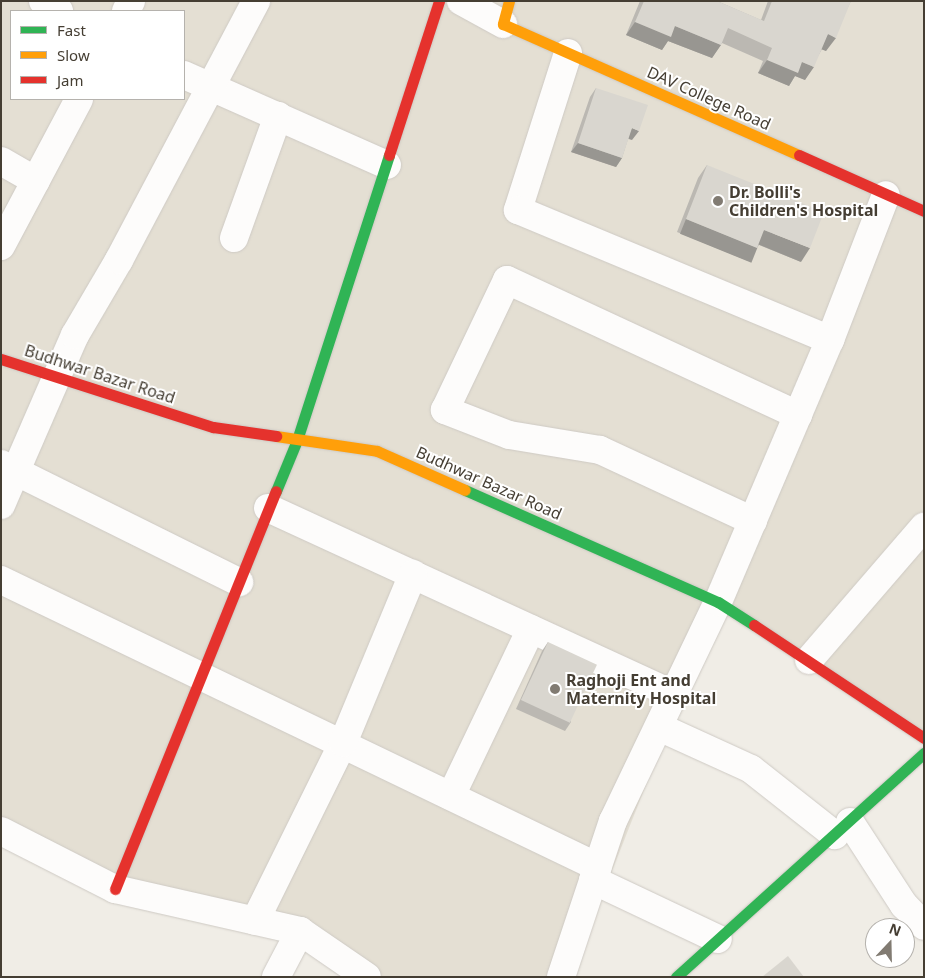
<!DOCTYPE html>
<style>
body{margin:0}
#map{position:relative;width:925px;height:978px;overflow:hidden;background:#f0ede6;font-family:"Noto Sans",sans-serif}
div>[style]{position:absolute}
.residential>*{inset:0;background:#e4dfd3}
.roads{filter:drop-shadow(0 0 1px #cecac4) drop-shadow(0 0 1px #cecac4)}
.street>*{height:28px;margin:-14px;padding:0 14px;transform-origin:14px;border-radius:14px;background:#fdfcfb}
.fast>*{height:11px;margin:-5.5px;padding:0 5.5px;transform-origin:5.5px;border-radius:5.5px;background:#30b455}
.slow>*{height:11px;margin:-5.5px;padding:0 5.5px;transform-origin:5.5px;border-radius:5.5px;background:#ff9f0a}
.jam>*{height:11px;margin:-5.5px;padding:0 5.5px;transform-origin:5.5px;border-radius:5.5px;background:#e5322d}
.wall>*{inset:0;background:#bbb8b2}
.shaded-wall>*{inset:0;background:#989691;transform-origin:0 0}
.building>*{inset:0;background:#d9d6cf;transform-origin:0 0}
.dots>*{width:14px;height:14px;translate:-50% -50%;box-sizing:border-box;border:2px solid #fff;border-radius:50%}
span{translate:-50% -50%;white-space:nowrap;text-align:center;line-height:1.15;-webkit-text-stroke:4px #fff;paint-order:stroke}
.street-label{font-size:16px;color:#453e33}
.poi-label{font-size:16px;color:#453e33;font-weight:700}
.left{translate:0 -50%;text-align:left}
.frame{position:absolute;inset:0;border:2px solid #453e33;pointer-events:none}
.legend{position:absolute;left:10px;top:10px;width:175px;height:90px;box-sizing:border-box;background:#fff;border:1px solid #b5b2ad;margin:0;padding:6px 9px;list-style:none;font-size:15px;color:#453e33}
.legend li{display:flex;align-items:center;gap:10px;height:25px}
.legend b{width:25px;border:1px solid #b5b2ad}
.north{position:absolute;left:865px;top:918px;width:50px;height:50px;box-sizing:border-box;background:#fff;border:1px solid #b5b2ad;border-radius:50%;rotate:21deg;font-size:14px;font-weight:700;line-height:20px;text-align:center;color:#453e33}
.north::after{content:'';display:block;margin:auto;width:18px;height:22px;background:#817b72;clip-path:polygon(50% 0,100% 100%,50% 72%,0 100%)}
</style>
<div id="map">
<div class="residential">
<i style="clip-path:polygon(evenodd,1px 1px,924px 1px,924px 738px,718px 603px,570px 977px,367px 977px,300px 931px,115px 889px,1px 826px,1px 1px,11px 11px,184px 11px,184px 99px,11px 99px,11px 11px)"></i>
</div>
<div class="roads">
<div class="street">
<i style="left:43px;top:1px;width:19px;rotate:32deg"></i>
<i style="left:461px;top:1px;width:48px;rotate:28.7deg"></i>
<i style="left:126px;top:11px;width:11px;rotate:-63deg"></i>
<i style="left:568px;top:53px;width:165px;rotate:107.7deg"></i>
<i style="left:518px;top:210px;width:338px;rotate:22.6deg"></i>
<i style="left:184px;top:75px;width:222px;rotate:23.9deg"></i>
<i style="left:1px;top:161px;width:40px;rotate:29.7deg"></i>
<i style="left:234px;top:238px;width:130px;rotate:-70.2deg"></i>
<i style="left:1px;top:246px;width:166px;rotate:-62deg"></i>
<i style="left:1px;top:464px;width:266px;rotate:26.4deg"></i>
<i style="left:1px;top:505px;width:185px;rotate:-66.5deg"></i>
<i style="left:75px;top:335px;width:87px;rotate:-59.6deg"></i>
<i style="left:119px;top:260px;width:293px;rotate:-62.1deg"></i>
<i style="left:268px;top:508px;width:447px;rotate:24.7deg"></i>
<i style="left:753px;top:521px;width:169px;rotate:-155.1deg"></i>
<i style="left:600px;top:450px;width:92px;rotate:-170.6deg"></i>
<i style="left:509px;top:435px;width:69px;rotate:-158.7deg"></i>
<i style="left:445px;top:410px;width:144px;rotate:-64.5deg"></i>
<i style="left:507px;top:280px;width:321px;rotate:24.9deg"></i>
<i style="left:1px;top:580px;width:662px;rotate:25.68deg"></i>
<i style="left:809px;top:660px;width:176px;rotate:-49.2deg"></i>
<i style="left:659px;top:727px;width:101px;rotate:24.5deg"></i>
<i style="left:751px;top:769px;width:107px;rotate:38.2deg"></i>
<i style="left:451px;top:796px;width:185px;rotate:-64.4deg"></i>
<i style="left:850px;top:822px;width:99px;rotate:57deg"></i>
<i style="left:904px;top:905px;width:29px;rotate:46deg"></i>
<i style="left:1px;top:831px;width:128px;rotate:27deg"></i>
<i style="left:115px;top:889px;width:190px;rotate:12.8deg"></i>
<i style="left:300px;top:931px;width:81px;rotate:34.5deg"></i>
<i style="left:593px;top:880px;width:138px;rotate:25.3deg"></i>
<i style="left:255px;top:921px;width:199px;rotate:-63.7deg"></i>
<i style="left:343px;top:743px;width:183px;rotate:-67.5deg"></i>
<i style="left:276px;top:977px;width:52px;rotate:-62.4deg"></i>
<i style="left:561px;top:977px;width:164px;rotate:-71.6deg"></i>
<i style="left:613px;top:821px;width:243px;rotate:-64.4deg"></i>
<i style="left:718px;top:602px;width:285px;rotate:-66.9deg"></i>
<i style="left:830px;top:340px;width:155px;rotate:-68.9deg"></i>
</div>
<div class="fast">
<i style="left:465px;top:490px;width:277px;rotate:23.9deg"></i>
<i style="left:718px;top:602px;width:43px;rotate:32.6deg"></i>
<i style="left:276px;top:491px;width:55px;rotate:-67.6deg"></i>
<i style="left:297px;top:440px;width:299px;rotate:-72.1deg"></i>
<i style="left:676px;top:977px;width:334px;rotate:-42.1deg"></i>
</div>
<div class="slow">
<i style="left:509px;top:1px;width:24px;rotate:105deg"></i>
<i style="left:503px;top:24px;width:324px;rotate:23.9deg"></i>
<i style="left:276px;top:436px;width:102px;rotate:8.4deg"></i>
<i style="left:377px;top:451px;width:96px;rotate:23.9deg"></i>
</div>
<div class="jam">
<i style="left:389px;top:155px;width:162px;rotate:-72deg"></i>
<i style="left:799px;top:155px;width:137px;rotate:24.1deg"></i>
<i style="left:1px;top:359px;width:223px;rotate:17.8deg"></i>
<i style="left:213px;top:427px;width:64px;rotate:8.1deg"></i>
<i style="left:754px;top:625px;width:204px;rotate:33.6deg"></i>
<i style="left:115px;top:889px;width:429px;rotate:-68deg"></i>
</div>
</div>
<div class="wall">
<i style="clip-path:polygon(640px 1px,717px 1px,761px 20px,768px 1px,851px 1px,826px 51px,822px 49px,805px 80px,795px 76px,789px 86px,758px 73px,763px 61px,722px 43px,712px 58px,668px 41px,662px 50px,626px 35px)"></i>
<i style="clip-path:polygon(596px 88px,632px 140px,628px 139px,622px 158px,616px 167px,571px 152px,590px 97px)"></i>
<i style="clip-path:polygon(707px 165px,801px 262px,759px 245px,748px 261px,677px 232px,698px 178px)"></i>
<i style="clip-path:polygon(548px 642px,571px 722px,565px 731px,516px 709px,542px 651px)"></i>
</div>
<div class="shaded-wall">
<i style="clip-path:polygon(635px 22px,675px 26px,721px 45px,712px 58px,668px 41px,662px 50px,626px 35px)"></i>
<i style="clip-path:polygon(828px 34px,836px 38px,826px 51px,818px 48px)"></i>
<i style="clip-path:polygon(767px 60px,802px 62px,814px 67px,805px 80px,795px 76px,789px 86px,758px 73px)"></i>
<i style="clip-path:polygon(632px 128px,639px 131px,632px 140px,625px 137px)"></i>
<i style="clip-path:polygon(578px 143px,622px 158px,616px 167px,571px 152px)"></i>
<i style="left:686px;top:219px;width:77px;height:16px;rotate:22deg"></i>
<i style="clip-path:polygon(764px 230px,810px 248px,801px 262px,755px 243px)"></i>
</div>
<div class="building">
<i style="clip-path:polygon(644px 1px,717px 1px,764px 21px,772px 1px,851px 1px,836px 38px,828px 34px,814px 67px,802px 62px,798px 73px,767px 60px,772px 48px,728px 28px,721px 45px,675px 26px,671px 37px,635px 22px)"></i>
<i style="clip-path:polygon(596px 88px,648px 105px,639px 131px,632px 128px,622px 158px,578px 143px)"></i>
<i style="clip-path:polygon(707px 165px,824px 212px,810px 248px,764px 230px,757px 248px,686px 219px)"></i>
<i style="left:548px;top:642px;width:54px;height:64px;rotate:25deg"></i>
<i style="clip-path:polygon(788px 956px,804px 977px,762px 977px)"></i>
</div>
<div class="dots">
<i style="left:718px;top:201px;background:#817b72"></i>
<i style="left:555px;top:689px;background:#817b72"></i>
</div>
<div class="street-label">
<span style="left:709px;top:98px;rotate:24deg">DAV College Road</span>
<span style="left:100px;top:374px;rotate:18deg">Budhwar Bazar Road</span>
<span style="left:489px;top:483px;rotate:24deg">Budhwar Bazar Road</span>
</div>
<div class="poi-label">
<span class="left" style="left:729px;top:201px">Dr. Bolli's<br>Children's Hospital</span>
<span class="left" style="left:566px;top:689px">Raghoji Ent and<br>Maternity Hospital</span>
</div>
<div class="frame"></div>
<ul class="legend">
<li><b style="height:6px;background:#30b455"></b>Fast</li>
<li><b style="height:6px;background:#ff9f0a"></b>Slow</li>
<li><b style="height:6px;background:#e5322d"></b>Jam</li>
</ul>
<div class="north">N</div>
</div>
